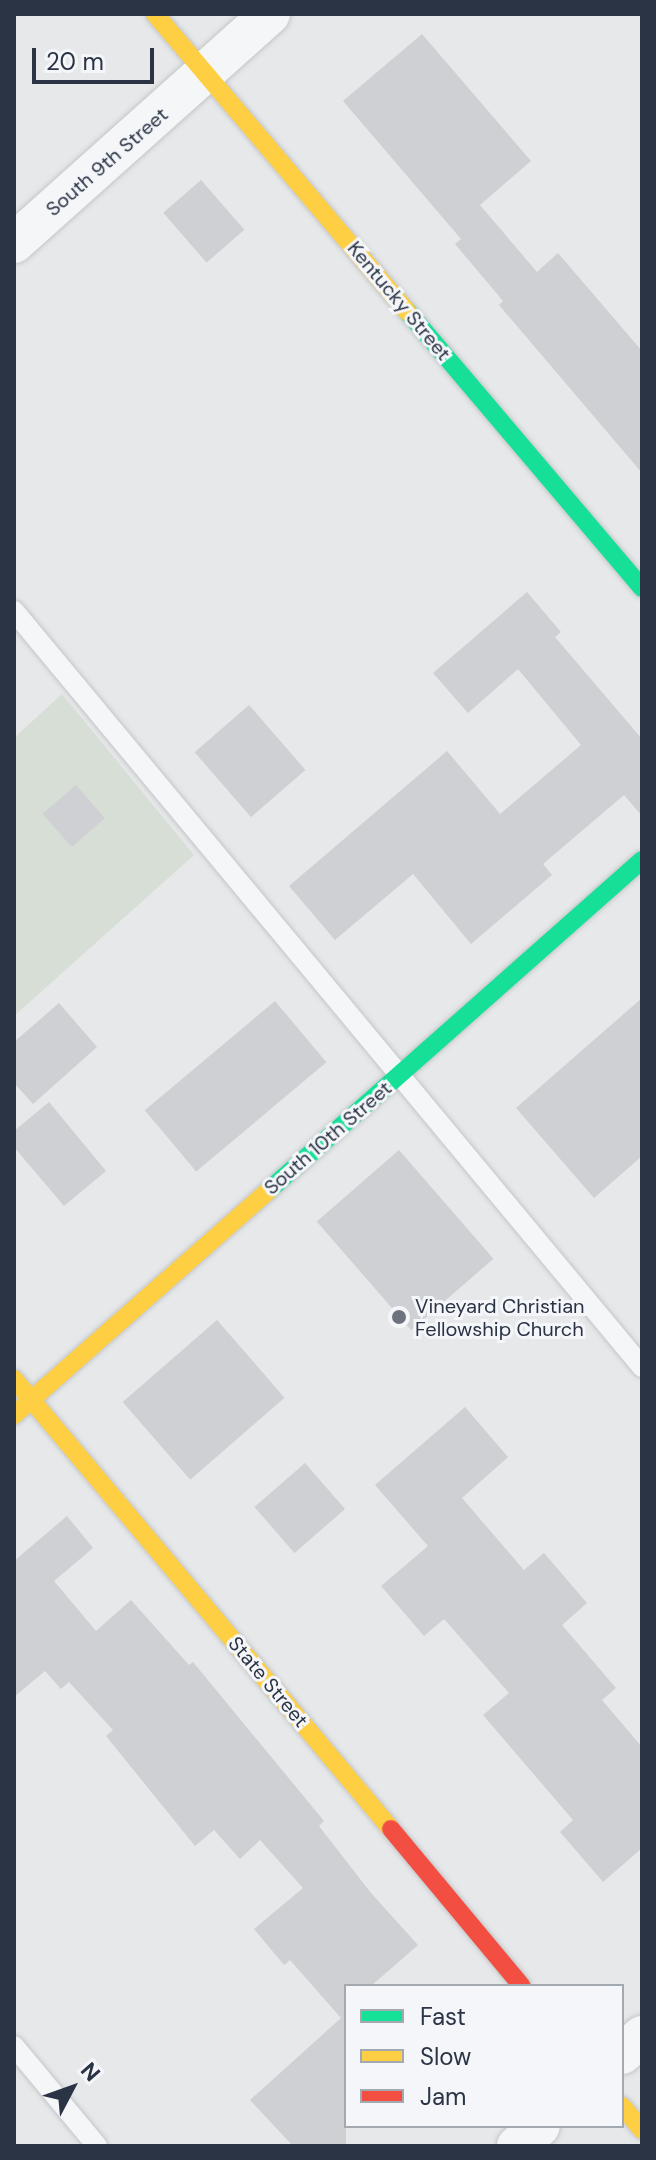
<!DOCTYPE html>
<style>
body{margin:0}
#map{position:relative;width:656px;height:2160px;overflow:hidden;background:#e6e8ea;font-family:"DM Sans",sans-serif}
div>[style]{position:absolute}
.green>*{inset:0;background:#d6ded6}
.building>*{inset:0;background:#ced0d3;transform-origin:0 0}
.roads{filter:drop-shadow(0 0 2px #c4c6c8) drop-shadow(0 0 2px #c4c6c8)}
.lane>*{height:20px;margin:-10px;padding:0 10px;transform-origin:10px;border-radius:10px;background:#f5f6f7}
.street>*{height:40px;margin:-20px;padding:0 20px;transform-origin:20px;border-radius:20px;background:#f5f6f7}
.fast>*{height:18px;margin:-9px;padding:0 9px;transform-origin:9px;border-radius:9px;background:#16e098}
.slow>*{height:18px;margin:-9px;padding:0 9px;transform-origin:9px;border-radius:9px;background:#ffcf43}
.jam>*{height:18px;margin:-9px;padding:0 9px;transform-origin:9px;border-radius:9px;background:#f24e42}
.dots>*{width:22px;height:22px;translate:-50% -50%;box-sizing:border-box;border:4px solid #f4f6f9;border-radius:50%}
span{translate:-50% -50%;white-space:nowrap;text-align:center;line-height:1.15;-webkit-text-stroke:6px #f4f6f9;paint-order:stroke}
.street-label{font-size:20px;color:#2b3445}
.poi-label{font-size:20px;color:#2b3445}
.left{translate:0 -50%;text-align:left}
.frame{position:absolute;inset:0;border:16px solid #2b3445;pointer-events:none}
.legend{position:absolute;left:344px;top:1984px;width:280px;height:144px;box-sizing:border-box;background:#f4f6f9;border:2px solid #a4a8b1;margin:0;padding:10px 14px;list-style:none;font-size:24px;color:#2b3445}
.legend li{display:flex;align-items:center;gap:16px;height:40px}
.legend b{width:40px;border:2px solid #a4a8b1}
.north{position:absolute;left:32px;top:2048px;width:80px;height:80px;-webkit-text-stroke:6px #f4f6f9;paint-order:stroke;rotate:49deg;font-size:22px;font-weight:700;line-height:32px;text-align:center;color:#2b3445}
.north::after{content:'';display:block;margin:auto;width:28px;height:36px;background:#2b3445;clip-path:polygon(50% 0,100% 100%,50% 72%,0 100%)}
.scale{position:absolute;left:32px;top:48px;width:122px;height:36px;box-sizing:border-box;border:4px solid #2b3445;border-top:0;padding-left:10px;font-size:24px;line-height:28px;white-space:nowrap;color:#2b3445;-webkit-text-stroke:6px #f4f6f9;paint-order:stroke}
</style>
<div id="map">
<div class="green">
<i style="clip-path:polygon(62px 694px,194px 855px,14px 1016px,14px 738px)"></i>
</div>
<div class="building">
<i style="clip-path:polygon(422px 34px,531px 161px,480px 205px,537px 272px,558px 253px,642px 351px,642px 473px,499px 305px,503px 301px,455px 244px,461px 239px,343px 101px)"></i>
<i style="left:201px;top:180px;width:66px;height:50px;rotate:49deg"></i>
<i style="clip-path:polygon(527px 592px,561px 632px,555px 637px,642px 739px,642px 816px,624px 795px,543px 864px,552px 875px,471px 944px,413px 874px,335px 940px,289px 886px,447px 751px,500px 814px,581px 745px,518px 669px,468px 713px,433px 673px)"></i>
<i style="left:249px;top:705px;width:86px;height:72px;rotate:49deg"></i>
<i style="left:76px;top:785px;width:44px;height:44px;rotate:49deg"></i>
<i style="clip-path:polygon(642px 998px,642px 1156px,594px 1198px,516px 1108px)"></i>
<i style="left:275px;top:1001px;width:80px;height:170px;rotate:50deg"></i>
<i style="clip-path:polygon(59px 1003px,97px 1047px,33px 1104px,14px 1083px,14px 1042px)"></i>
<i style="clip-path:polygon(49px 1102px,106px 1171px,64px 1206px,14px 1147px,14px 1131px)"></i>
<i style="left:399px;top:1150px;width:144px;height:109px;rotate:49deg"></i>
<i style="left:217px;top:1320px;width:103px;height:125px;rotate:49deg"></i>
<i style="clip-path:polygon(465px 1407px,508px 1457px,462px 1498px,524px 1570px,544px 1553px,587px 1603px,562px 1625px,616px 1688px,602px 1700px,642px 1747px,642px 1848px,603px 1882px,560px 1832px,573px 1820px,483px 1715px,509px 1693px,444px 1619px,424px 1636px,381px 1586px,428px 1546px,375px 1485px)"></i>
<i style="left:305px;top:1463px;width:61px;height:67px;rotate:49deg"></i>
<i style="clip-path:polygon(67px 1516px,93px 1548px,54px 1581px,96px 1631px,131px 1600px,189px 1665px,193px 1662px,324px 1821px,319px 1826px,371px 1893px,418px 1945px,371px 1986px,346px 1986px,346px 2146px,293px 2146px,250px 2100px,341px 2018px,290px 1960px,284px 1965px,254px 1929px,303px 1888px,260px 1840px,240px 1859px,214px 1830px,195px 1846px,106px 1736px,113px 1730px,69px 1682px,61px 1689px,45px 1671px,14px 1697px,14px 1561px)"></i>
</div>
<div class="roads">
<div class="lane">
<i style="left:14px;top:611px;width:983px;rotate:50.28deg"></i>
<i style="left:14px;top:2046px;width:130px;rotate:50.3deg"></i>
</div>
<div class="street">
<i style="left:14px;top:243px;width:343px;rotate:-41.8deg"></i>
<i style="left:622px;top:2054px;width:27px;rotate:-42deg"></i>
<i style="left:517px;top:2146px;width:30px;rotate:-41deg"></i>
</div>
<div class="fast">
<i style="left:408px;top:312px;width:362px;rotate:49.7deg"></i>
<i style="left:268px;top:1191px;width:499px;rotate:-41.5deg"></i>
</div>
<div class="slow">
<i style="left:155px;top:14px;width:391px;rotate:49.7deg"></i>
<i style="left:14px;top:1379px;width:587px;rotate:50.04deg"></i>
<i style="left:14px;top:1415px;width:339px;rotate:-41.4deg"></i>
<i style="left:622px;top:2106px;width:31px;rotate:50deg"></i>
</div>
<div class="jam">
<i style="left:391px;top:1829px;width:204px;rotate:50.2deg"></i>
</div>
</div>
<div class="dots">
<i style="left:399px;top:1317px;background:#6c737f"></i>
</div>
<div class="street-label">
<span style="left:107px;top:162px;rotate:-41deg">South 9th Street</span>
<span style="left:399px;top:301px;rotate:50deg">Kentucky Street</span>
<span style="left:328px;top:1138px;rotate:-41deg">South 10th Street</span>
<span style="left:268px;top:1682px;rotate:50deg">State Street</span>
</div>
<div class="poi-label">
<span class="left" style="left:415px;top:1318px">Vineyard Christian<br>Fellowship Church</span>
</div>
<div class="frame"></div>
<ul class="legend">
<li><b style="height:10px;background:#16e098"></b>Fast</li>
<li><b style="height:10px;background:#ffcf43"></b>Slow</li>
<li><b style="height:10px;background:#f24e42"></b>Jam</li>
</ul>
<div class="north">N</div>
<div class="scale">20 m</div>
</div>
